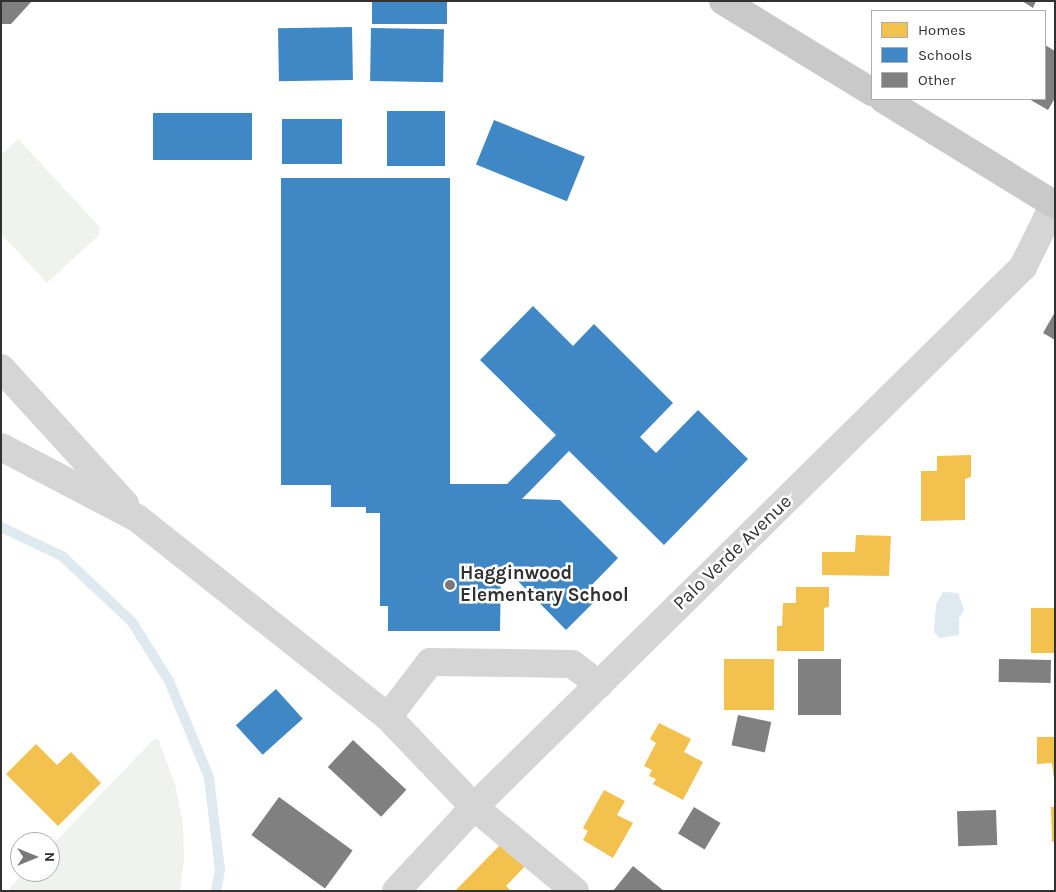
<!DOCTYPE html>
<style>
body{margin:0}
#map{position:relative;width:1056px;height:892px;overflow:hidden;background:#fff;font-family:Karla,sans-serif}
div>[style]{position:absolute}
.green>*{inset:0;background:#f0f3ed}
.water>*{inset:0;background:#dee9f0}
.homes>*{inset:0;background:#f2c14e;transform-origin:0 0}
.schools>*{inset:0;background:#3f88c5;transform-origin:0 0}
.stream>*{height:10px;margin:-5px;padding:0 5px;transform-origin:5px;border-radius:5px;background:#dee9f0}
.building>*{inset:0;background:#808080;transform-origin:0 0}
.minor>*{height:28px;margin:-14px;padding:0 14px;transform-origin:14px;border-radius:14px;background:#d5d5d5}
.major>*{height:28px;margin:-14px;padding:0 14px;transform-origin:14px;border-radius:14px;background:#c9c9c9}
.dots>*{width:14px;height:14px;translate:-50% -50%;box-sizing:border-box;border:2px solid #fff;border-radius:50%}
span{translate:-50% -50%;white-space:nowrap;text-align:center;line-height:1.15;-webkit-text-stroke:5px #fff;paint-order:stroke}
.street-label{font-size:19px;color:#313131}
.poi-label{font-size:19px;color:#313131;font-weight:700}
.left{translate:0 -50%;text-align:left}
.frame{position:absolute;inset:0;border:2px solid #313131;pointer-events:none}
.legend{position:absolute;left:871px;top:10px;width:175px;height:90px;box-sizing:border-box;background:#fff;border:1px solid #adadad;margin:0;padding:6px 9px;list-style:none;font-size:15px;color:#313131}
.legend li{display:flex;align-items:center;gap:10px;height:25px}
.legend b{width:25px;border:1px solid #adadad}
.north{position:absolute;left:10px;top:832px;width:50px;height:50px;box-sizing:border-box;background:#fff;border:1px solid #adadad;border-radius:50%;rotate:90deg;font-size:14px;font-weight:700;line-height:20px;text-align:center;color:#313131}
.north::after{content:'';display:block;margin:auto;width:18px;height:22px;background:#797979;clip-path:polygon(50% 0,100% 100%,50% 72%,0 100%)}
</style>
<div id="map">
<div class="green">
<i style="clip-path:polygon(18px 139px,100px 227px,99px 235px,47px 283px,1px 234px,1px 155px)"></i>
<i style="clip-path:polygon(158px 739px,175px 784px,183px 824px,184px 859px,180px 891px,7px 891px,25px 872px,50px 872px,50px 847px,153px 740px)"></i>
</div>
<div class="water">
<i style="clip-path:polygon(943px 592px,958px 593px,964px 610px,959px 618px,959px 635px,939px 638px,934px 632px,936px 604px)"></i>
</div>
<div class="homes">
<i style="clip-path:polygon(971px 455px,971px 477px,965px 479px,965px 520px,921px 521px,921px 471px,937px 471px,937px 456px)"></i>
<i style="clip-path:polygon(856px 535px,891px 536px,889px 576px,822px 575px,822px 552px,855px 552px)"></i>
<i style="clip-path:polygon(796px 587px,829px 587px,829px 607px,824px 608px,824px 651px,777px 651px,777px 626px,782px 626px,783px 603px,796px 603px)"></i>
<i style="left:1031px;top:608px;width:24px;height:45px"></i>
<i style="left:724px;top:659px;width:50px;height:51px"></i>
<i style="clip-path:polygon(659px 723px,691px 739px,684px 752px,703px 762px,683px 800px,653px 784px,656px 779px,649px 776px,652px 770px,644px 766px,656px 743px,650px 739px)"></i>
<i style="clip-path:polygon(1037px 737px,1055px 737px,1055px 788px,1052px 763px,1037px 764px)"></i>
<i style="clip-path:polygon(36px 744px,57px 765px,71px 752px,101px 783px,58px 826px,6px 774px)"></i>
<i style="clip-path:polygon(604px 790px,625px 801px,617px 815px,633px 823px,613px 858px,583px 840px,588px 831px,583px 828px)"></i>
<i style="clip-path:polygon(1051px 807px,1055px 807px,1055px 841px,1052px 842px)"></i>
<i style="clip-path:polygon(504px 841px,527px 864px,506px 886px,511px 891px,455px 891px)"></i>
</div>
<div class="schools">
<i style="left:372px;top:1px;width:75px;height:23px"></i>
<i style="left:352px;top:27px;width:53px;height:74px;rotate:89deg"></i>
<i style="left:371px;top:28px;width:73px;height:53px;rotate:1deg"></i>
<i style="left:387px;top:111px;width:58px;height:55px"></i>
<i style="left:153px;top:113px;width:99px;height:47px"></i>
<i style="left:342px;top:119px;width:45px;height:60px;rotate:90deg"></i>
<i style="left:494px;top:120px;width:98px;height:48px;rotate:22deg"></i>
<i style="clip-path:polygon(281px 178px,450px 178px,450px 484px,507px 484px,556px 435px,480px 360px,533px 306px,573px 346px,594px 324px,673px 403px,640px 437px,656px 453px,698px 410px,748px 459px,664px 545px,569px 451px,522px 499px,560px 500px,618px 558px,583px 594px,593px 603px,566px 630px,509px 572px,501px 572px,500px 631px,388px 631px,388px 606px,380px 606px,380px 513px,366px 513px,366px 507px,331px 507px,331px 485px,281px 485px)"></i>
<i style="left:276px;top:689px;width:40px;height:54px;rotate:48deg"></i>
</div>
<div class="stream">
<i style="left:1px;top:527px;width:68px;rotate:25.4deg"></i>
<i style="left:62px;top:556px;width:96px;rotate:43.3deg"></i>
<i style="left:132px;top:622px;width:70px;rotate:57.9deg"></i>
<i style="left:169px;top:681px;width:104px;rotate:67.4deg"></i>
<i style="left:209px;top:777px;width:94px;rotate:83.3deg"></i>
<i style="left:220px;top:870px;width:21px;rotate:101deg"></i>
</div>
<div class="building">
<i style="clip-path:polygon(1px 1px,32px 1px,11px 24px,1px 24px)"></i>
<i style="clip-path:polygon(1022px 1px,1036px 1px,1033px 8px)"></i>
<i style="clip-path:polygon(1045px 45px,1055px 51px,1055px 98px,1048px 110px,1029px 99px,1045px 99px)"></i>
<i style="clip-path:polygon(1055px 312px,1055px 340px,1043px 333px)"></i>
<i style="left:798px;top:659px;width:43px;height:56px"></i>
<i style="left:999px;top:659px;width:52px;height:23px;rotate:1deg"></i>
<i style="left:738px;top:715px;width:34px;height:31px;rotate:12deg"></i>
<i style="left:353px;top:740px;width:73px;height:37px;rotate:43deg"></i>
<i style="left:279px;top:797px;width:91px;height:47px;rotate:36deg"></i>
<i style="left:694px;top:807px;width:31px;height:31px;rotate:31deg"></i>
<i style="left:996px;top:810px;width:35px;height:39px;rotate:88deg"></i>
<i style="clip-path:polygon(633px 866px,664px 891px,613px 891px)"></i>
</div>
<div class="minor">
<i style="left:1px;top:368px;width:184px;rotate:47.6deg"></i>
<i style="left:1px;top:447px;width:153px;rotate:27.6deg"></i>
<i style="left:137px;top:518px;width:320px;rotate:38.4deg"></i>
<i style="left:388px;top:717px;width:124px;rotate:46.3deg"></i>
<i style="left:474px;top:807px;width:131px;rotate:39.7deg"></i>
<i style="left:388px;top:717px;width:69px;rotate:-52.6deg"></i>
<i style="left:430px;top:662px;width:142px;rotate:0.8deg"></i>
<i style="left:572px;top:664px;width:34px;rotate:37deg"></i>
<i style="left:396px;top:891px;width:115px;rotate:-47.1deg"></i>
<i style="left:474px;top:807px;width:770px;rotate:-44.53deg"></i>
<i style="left:1023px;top:267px;width:70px;rotate:-63.8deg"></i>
</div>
<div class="major">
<i style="left:723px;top:1px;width:175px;rotate:31.4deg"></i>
<i style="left:883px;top:99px;width:202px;rotate:31.6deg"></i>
</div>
<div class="dots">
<i style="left:450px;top:585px;background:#797979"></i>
</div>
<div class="street-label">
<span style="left:733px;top:553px;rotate:-44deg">Palo Verde Avenue</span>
</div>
<div class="poi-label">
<span class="left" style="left:460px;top:585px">Hagginwood<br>Elementary School</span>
</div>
<div class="frame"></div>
<ul class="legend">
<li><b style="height:14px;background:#f2c14e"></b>Homes</li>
<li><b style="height:14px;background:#3f88c5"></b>Schools</li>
<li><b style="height:14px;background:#808080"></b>Other</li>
</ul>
<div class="north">N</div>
</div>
